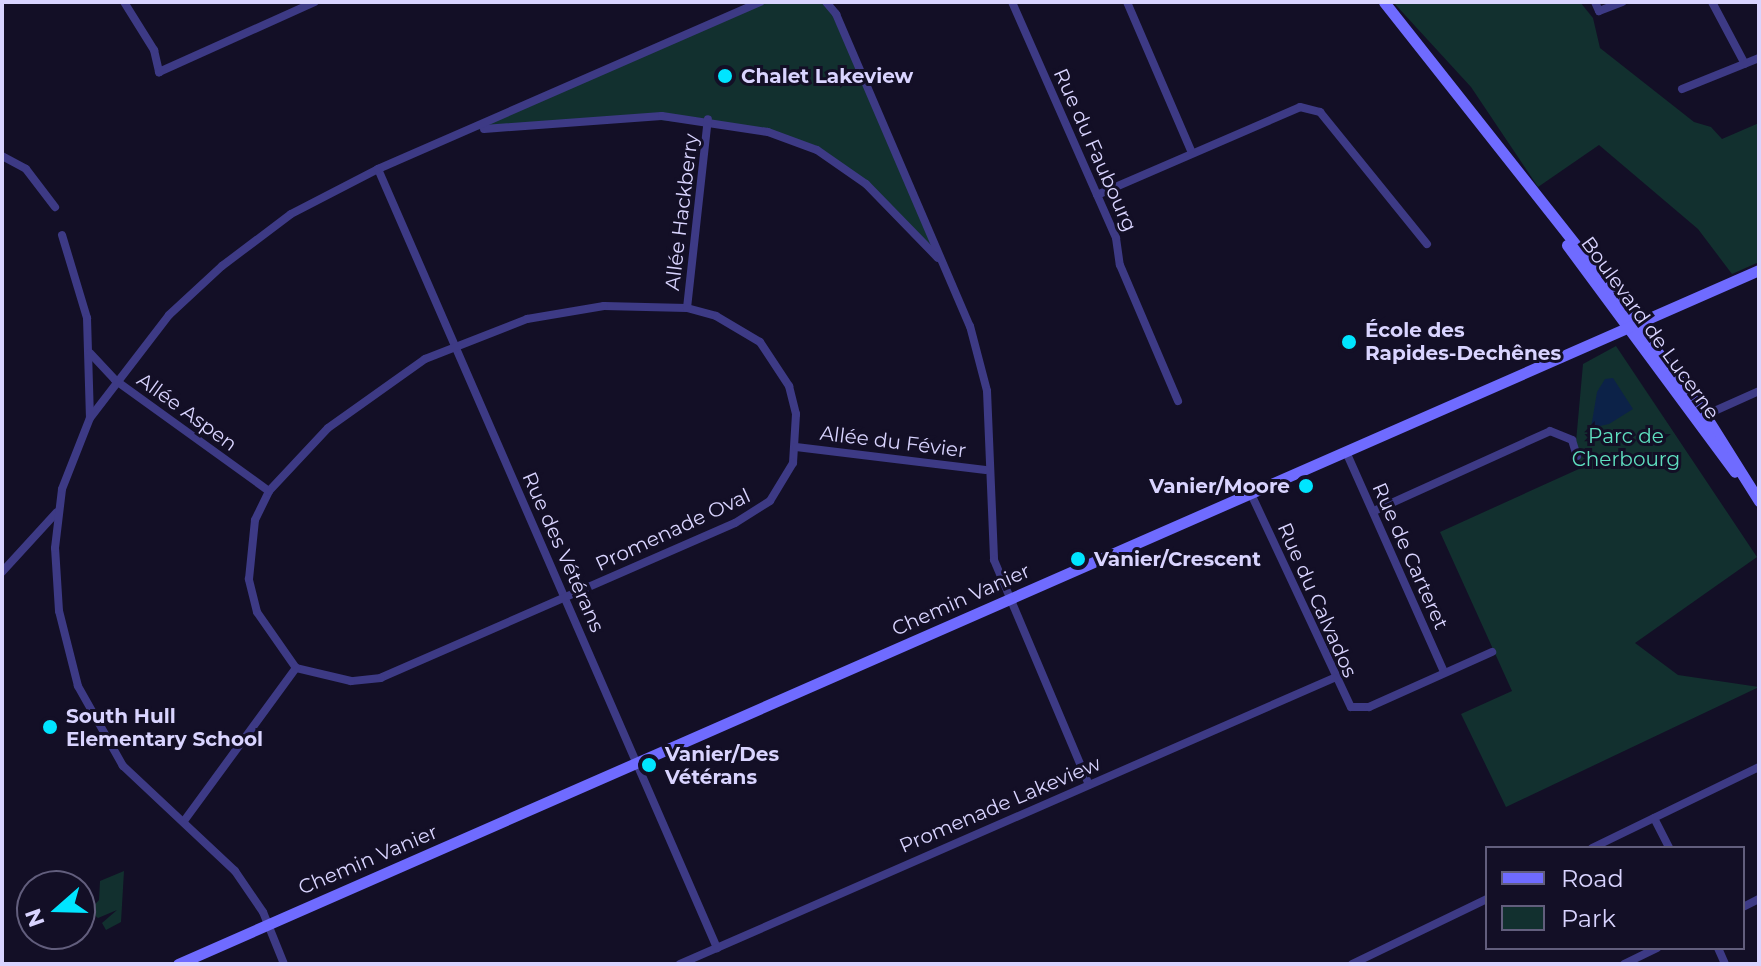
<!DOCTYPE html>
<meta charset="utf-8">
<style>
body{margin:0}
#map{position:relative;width:1761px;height:966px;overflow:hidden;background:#130f26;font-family:Montserrat,sans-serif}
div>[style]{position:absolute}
.green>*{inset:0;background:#12302f}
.water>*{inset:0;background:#0c2248}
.street>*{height:8px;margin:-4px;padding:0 4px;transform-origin:4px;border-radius:4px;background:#3d3a85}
.secondary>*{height:11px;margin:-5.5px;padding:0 5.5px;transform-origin:5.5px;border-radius:5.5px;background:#6f6bff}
.dots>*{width:22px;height:22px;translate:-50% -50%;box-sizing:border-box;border:4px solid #130f26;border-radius:50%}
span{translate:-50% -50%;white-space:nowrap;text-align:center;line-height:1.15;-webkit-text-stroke:6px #130f26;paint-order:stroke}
.poi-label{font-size:20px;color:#d9d4ff;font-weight:700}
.left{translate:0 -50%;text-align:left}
.right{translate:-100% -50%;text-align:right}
.street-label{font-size:20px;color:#d9d4ff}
.park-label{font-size:20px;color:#5fe0c0}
.frame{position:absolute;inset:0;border:4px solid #d9d4ff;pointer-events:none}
.legend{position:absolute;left:1485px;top:846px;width:260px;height:104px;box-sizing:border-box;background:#130f26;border:2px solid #625e7d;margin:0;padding:10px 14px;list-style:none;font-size:24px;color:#d9d4ff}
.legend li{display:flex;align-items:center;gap:16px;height:40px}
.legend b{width:40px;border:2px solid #625e7d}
.north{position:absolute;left:16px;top:870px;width:80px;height:80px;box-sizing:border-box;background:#130f26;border:2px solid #625e7d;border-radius:50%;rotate:250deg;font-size:22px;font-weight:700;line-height:32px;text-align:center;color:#d9d4ff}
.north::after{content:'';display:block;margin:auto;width:28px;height:36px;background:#00e5ff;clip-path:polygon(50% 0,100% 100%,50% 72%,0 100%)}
</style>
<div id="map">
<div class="green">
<i style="clip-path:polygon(761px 2px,827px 3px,946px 268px,898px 214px,817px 150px,768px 132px,623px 116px,474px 130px)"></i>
<i style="clip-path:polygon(1393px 2px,1580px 2px,1593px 18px,1600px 48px,1694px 122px,1711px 127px,1722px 139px,1759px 123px,1759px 262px,1732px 274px,1698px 229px,1599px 145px,1538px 187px,1471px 87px)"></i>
<i style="clip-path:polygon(1616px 346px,1757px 557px,1635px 643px,1678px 675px,1759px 687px,1506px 807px,1461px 714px,1512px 691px,1440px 532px,1581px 468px,1576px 442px,1583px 364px)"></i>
<i style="clip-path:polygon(124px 871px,121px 922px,106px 930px,102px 923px,117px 910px,98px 918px,89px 911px,99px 900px,100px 881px)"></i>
</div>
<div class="water">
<i style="clip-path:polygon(1613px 378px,1633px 409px,1609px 424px,1591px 428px,1597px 392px,1605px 379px)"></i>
</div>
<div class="street">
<i style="left:124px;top:2px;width:57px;rotate:58deg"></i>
<i style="left:154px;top:50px;width:23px;rotate:77deg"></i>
<i style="left:159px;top:72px;width:171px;rotate:-24.2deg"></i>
<i style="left:826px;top:2px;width:16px;rotate:50deg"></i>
<i style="left:836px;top:14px;width:340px;rotate:66.8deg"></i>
<i style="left:970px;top:326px;width:67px;rotate:75.3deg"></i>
<i style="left:987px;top:391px;width:169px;rotate:87.6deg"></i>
<i style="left:994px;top:560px;width:244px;rotate:67.1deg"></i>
<i style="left:1012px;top:2px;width:258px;rotate:66.2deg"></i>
<i style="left:1116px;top:238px;width:27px;rotate:82deg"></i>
<i style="left:1120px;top:265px;width:148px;rotate:66.9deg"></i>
<i style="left:1127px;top:2px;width:164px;rotate:66.7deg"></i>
<i style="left:1595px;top:2px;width:10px;rotate:66deg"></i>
<i style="left:1599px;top:11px;width:25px;rotate:-21deg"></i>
<i style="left:1712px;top:2px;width:70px;rotate:62deg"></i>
<i style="left:1682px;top:89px;width:83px;rotate:-21.9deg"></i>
<i style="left:484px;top:129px;width:178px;rotate:-4.2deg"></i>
<i style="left:662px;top:116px;width:107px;rotate:8.6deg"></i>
<i style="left:768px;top:132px;width:52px;rotate:20.2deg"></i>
<i style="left:817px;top:150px;width:60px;rotate:34.8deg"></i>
<i style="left:866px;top:184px;width:103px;rotate:45.8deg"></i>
<i style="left:2px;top:156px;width:27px;rotate:28deg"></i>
<i style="left:26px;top:169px;width:48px;rotate:52.7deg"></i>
<i style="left:378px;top:169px;width:850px;rotate:66.48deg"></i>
<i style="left:1097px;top:195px;width:221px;rotate:-23.4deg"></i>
<i style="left:1300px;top:107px;width:21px;rotate:14deg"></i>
<i style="left:1320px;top:112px;width:170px;rotate:51deg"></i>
<i style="left:62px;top:235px;width:87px;rotate:73.2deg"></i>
<i style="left:87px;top:318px;width:99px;rotate:88.3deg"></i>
<i style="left:604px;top:306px;width:83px;rotate:1.4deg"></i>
<i style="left:687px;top:308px;width:30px;rotate:15deg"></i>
<i style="left:716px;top:316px;width:51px;rotate:30.6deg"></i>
<i style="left:760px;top:342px;width:53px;rotate:56.6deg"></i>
<i style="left:789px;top:386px;width:29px;rotate:76deg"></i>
<i style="left:796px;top:414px;width:49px;rotate:93.5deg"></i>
<i style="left:793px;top:463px;width:44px;rotate:121.2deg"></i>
<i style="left:770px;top:501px;width:41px;rotate:147.8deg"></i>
<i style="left:735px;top:523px;width:386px;rotate:156.4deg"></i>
<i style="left:381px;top:678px;width:30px;rotate:174deg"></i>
<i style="left:351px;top:681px;width:57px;rotate:-166.7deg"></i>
<i style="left:296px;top:668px;width:68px;rotate:-124.9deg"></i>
<i style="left:257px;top:612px;width:34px;rotate:-104deg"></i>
<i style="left:249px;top:579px;width:59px;rotate:-84.2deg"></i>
<i style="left:255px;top:520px;width:32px;rotate:-64deg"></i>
<i style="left:269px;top:491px;width:86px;rotate:-46.9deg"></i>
<i style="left:328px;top:428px;width:119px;rotate:-35.4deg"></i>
<i style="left:425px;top:359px;width:110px;rotate:-21.4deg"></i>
<i style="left:527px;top:319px;width:78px;rotate:-9.6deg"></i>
<i style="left:687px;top:308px;width:190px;rotate:-83.7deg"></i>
<i style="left:90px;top:353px;width:37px;rotate:47deg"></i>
<i style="left:115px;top:380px;width:190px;rotate:35.8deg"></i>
<i style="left:1701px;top:417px;width:64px;rotate:-24.1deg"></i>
<i style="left:796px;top:447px;width:191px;rotate:6.9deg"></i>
<i style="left:1347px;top:454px;width:239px;rotate:66deg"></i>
<i style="left:1252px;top:496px;width:233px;rotate:64.9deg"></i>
<i style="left:1351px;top:707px;width:18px"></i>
<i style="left:1369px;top:707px;width:135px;rotate:-24.1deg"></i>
<i style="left:1374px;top:511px;width:193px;rotate:-24.4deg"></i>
<i style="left:1550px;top:431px;width:24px;rotate:22deg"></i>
<i style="left:1572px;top:440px;width:17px;rotate:73deg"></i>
<i style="left:2px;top:572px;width:81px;rotate:-47.5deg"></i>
<i style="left:1654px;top:818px;width:34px;rotate:63deg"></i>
<i style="left:184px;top:821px;width:190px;rotate:-53.8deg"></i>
<i style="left:1592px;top:848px;width:186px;rotate:-25.9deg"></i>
<i style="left:1743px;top:907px;width:18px;rotate:-27deg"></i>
<i style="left:1718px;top:948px;width:17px;rotate:66deg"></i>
<i style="left:284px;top:964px;width:56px;rotate:-112deg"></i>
<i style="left:263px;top:912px;width:50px;rotate:-124.3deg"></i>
<i style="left:235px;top:871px;width:154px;rotate:-136.8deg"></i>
<i style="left:123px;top:766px;width:92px;rotate:-119.4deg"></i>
<i style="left:78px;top:686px;width:77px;rotate:-104.2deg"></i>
<i style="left:59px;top:611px;width:63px;rotate:-93.6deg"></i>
<i style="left:55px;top:548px;width:59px;rotate:-83.2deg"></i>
<i style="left:62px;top:489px;width:76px;rotate:-68.5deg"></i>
<i style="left:90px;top:418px;width:130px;rotate:-52.5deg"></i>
<i style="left:169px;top:315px;width:72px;rotate:-42.8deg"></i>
<i style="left:222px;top:266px;width:86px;rotate:-37deg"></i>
<i style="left:291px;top:214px;width:98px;rotate:-27.3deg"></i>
<i style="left:378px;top:169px;width:418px;rotate:-23.6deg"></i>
<i style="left:680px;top:964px;width:714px;rotate:-23.62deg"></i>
<i style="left:1352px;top:964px;width:150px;rotate:-25.7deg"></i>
<i style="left:1624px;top:964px;width:37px;rotate:-26deg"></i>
</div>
<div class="secondary">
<i style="left:1384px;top:2px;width:345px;rotate:51.7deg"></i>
<i style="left:1598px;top:273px;width:178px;rotate:53deg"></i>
<i style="left:1705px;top:415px;width:102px;rotate:57.9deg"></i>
<i style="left:1567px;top:245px;width:282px;rotate:53.5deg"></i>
<i style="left:178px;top:964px;width:1727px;rotate:-23.7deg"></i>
</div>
<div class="dots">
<i style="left:725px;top:76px;background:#00e5ff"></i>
<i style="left:1349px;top:342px;background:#00e5ff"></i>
<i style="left:1306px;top:486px;background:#00e5ff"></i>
<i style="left:1078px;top:559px;background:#00e5ff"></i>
<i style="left:50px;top:727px;background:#00e5ff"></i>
<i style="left:649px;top:765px;background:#00e5ff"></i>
</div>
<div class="poi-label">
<span class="left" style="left:741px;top:76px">Chalet Lakeview</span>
<span class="left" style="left:1365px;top:342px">École des<br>Rapides-Dechênes</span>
<span class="right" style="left:1290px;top:486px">Vanier/Moore</span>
<span class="left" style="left:1094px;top:559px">Vanier/Crescent</span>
<span class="left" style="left:66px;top:728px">South Hull<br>Elementary School</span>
<span class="left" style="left:665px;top:766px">Vanier/Des<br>Vétérans</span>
</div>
<div class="street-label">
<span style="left:1095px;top:150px;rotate:66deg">Rue du Faubourg</span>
<span style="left:682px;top:212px;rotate:-83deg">Allée Hackberry</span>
<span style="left:1650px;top:328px;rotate:54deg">Boulevard de Lucerne</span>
<span style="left:187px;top:412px;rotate:36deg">Allée Aspen</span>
<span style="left:893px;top:442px;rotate:7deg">Allée du Févier</span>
<span style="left:673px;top:530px;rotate:-25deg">Promenade Oval</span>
<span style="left:563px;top:552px;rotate:66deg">Rue des Vétérans</span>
<span style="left:1410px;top:556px;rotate:66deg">Rue de Carteret</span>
<span style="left:961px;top:600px;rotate:-24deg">Chemin Vanier</span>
<span style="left:1317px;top:600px;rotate:66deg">Rue du Calvados</span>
<span style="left:1000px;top:805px;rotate:-23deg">Promenade Lakeview</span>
<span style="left:368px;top:860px;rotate:-23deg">Chemin Vanier</span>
</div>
<div class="park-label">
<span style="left:1626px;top:448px">Parc de<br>Cherbourg</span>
</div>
<div class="frame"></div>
<ul class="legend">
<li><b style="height:10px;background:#6f6bff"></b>Road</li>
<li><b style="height:22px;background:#12302f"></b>Park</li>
</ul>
<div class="north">N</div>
</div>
